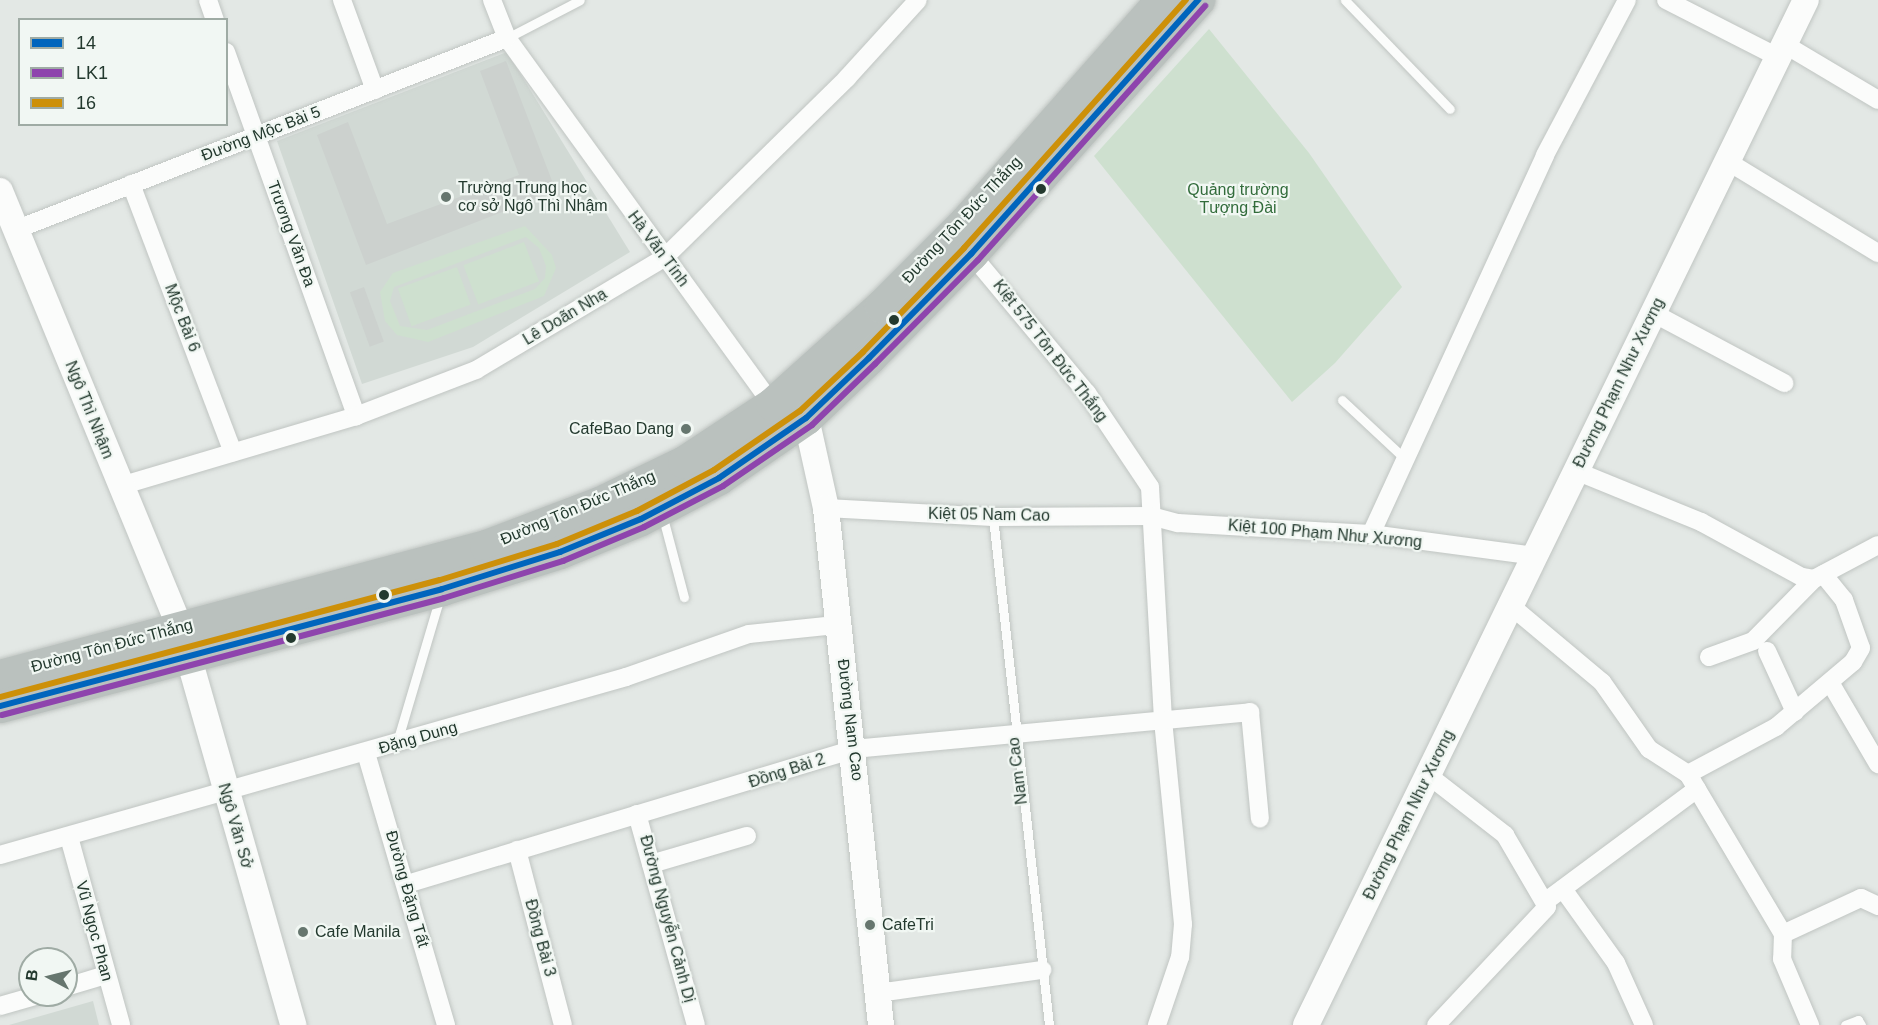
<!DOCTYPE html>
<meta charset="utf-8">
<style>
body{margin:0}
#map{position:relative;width:1878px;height:1025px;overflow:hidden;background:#e3e8e5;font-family:Helvetica,sans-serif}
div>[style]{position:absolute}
.built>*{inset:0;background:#d1d9d4}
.green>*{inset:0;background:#cee0cf;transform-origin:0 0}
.building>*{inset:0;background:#ccd1ce;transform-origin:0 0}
.roads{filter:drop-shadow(0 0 2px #c0c5c2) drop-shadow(0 0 2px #c0c5c2)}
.lane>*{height:9px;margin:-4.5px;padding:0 4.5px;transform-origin:4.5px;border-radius:4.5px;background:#fbfcfb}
.street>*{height:18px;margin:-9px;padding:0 9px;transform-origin:9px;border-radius:9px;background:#fbfcfb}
.secondary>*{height:26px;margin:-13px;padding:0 13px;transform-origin:13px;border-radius:13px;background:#fbfcfb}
.highway>*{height:33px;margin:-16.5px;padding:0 16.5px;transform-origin:16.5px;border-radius:16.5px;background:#bac1be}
.bus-1>*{height:6px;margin:-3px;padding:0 3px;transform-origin:3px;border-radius:3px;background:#0065bd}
.bus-2>*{height:6px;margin:-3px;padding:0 3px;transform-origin:3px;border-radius:3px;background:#8e44ad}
.bus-3>*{height:6px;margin:-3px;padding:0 3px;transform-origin:3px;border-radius:3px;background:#cd9009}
.dots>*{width:16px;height:16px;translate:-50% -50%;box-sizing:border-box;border:3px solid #f1f7f3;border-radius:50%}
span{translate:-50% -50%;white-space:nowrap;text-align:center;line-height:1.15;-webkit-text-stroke:4.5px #f1f7f3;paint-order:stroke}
.street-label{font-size:16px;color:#23392e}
.poi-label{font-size:16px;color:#23392e}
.left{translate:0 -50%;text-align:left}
.right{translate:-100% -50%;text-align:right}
.park-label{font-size:16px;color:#326c3b}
.legend{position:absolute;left:18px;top:18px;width:210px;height:108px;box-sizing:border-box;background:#f1f7f3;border:2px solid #9faba4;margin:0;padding:8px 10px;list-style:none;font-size:18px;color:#23392e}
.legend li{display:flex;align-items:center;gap:12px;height:30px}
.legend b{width:30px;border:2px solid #9faba4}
.north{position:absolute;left:18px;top:947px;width:60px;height:60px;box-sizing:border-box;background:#f1f7f3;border:2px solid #9faba4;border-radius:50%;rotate:277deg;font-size:16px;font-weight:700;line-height:24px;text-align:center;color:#23392e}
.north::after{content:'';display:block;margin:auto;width:21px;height:27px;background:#66766e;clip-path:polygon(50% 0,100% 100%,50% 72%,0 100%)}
</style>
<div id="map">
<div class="built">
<i style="clip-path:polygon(507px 52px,630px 252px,473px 347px,362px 384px,277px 141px)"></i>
<i style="clip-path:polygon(93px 1001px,99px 1025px,9px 1025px)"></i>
</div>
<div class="green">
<i style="clip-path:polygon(1209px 29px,1309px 153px,1402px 287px,1335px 363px,1292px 402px,1094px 156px)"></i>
<i style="clip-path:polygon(evenodd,525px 226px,552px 255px,556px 268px,544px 296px,428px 342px,397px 335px,385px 321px,380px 292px,393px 273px,525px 226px,526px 237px,539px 248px,546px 266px,545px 278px,535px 289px,427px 330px,400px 326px,390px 301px,394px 287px,526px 237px)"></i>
<i style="left:524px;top:242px;width:42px;height:65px;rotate:69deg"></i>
<i style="left:457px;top:267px;width:40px;height:63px;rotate:70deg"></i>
</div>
<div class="building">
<i style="clip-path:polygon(506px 61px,556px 191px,366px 265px,317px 135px,348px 122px,387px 224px,519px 175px,480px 71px)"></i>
<i style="left:364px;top:287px;width:58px;height:15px;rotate:70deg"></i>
</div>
<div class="roads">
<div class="lane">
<i style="left:1345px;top:0;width:151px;rotate:46.1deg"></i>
<i style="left:507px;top:38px;width:82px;rotate:-27.5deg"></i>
<i style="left:1342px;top:400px;width:86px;rotate:43.1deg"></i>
<i style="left:662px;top:514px;width:86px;rotate:75.2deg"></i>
<i style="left:993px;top:517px;width:511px;rotate:83.71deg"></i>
<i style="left:397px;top:742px;width:151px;rotate:-73.5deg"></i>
<i style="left:1845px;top:1025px;width:14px;rotate:-21deg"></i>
<i style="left:1858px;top:1020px;width:6px;rotate:59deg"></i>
</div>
<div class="street">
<i style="left:208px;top:0;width:21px;rotate:71deg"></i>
<i style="left:342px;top:0;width:96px;rotate:69.9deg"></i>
<i style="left:492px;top:0;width:41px;rotate:68.5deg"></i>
<i style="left:507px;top:38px;width:452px;rotate:54.1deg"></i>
<i style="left:1666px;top:0;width:126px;rotate:27deg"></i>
<i style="left:1784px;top:44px;width:109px;rotate:30.8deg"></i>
<i style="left:226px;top:52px;width:387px;rotate:70.3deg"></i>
<i style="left:1727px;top:161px;width:177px;rotate:31.4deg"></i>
<i style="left:131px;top:184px;width:287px;rotate:69.2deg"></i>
<i style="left:15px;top:230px;width:528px;rotate:-21.32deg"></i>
<i style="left:971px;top:254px;width:181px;rotate:50.2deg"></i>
<i style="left:1087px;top:393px;width:113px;rotate:56.2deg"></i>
<i style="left:1150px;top:487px;width:233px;rotate:86.8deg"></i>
<i style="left:1163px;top:720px;width:205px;rotate:84.4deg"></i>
<i style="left:1183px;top:924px;width:33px;rotate:95deg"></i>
<i style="left:1180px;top:957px;width:72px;rotate:108.7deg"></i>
<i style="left:1653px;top:313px;width:149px;rotate:28.1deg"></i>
<i style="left:1576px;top:471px;width:135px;rotate:22.2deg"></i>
<i style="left:1701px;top:522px;width:115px;rotate:28.6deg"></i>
<i style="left:1802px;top:577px;width:12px;rotate:9deg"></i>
<i style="left:1814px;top:579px;width:72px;rotate:-28deg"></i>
<i style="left:120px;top:486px;width:246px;rotate:-16.5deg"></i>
<i style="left:356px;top:416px;width:129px;rotate:-21deg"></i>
<i style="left:476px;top:370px;width:219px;rotate:-30.8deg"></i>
<i style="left:664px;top:258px;width:257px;rotate:-44.5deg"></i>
<i style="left:847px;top:78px;width:105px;rotate:-47.7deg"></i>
<i style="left:826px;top:508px;width:167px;rotate:3.1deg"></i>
<i style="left:993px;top:517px;width:158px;rotate:-0.4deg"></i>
<i style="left:1151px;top:516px;width:28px;rotate:15deg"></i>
<i style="left:1178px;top:523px;width:193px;rotate:3.3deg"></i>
<i style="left:1371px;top:534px;width:165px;rotate:7.6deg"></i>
<i style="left:1371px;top:534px;width:417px;rotate:-65.3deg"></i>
<i style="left:1545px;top:155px;width:175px;rotate:-62.1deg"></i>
<i style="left:1511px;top:606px;width:119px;rotate:39.9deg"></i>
<i style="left:1602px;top:682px;width:82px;rotate:55deg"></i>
<i style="left:1649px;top:749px;width:46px;rotate:32.7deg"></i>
<i style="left:1688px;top:774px;width:186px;rotate:59.3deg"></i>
<i style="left:1783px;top:934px;width:86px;rotate:-24.8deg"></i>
<i style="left:1861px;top:898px;width:19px;rotate:25deg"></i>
<i style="left:1767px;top:651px;width:67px;rotate:65.3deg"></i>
<i style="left:1709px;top:657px;width:47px;rotate:-20deg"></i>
<i style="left:1753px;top:641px;width:87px;rotate:-45.5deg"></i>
<i style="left:1831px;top:684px;width:93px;rotate:59.6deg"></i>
<i style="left:366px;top:753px;width:284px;rotate:73.6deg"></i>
<i style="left:1688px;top:774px;width:100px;rotate:-28.1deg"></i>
<i style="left:1776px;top:727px;width:101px;rotate:-40.2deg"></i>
<i style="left:1853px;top:662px;width:16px;rotate:-60deg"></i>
<i style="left:1861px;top:648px;width:51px;rotate:-109.5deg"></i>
<i style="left:1844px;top:600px;width:33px;rotate:-129deg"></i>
<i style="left:1428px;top:775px;width:98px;rotate:37.9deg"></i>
<i style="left:1505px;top:835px;width:83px;rotate:59.7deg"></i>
<i style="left:1547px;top:907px;width:162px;rotate:133.2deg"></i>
<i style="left:637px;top:814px;width:219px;rotate:74.4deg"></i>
<i style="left:69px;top:837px;width:195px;rotate:74.5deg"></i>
<i style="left:517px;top:850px;width:181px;rotate:75.3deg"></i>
<i style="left:0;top:855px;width:651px;rotate:-15.87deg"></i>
<i style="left:626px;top:677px;width:130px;rotate:-19.3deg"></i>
<i style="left:749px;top:634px;width:87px;rotate:-5.9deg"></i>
<i style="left:651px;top:864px;width:100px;rotate:-16.3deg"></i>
<i style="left:407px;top:884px;width:467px;rotate:-16.8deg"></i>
<i style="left:854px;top:749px;width:398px;rotate:-5.3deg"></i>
<i style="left:1250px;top:712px;width:107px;rotate:84.7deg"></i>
<i style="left:1563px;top:889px;width:91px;rotate:54.4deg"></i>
<i style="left:1616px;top:963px;width:68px;rotate:65.7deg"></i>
<i style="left:1546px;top:901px;width:188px;rotate:-36.6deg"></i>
<i style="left:1783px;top:934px;width:25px;rotate:92deg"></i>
<i style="left:1782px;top:959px;width:72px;rotate:67deg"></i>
<i style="left:66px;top:987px;width:42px;rotate:-16.7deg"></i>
<i style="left:878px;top:993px;width:166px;rotate:-8deg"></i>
<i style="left:0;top:1006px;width:40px;rotate:-16deg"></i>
</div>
<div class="secondary">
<i style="left:0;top:191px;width:472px;rotate:67.6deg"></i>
<i style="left:180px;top:627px;width:414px;rotate:74.1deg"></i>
<i style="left:806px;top:418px;width:92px;rotate:77.5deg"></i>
<i style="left:826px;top:508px;width:520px;rotate:83.93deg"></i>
<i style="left:1306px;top:1025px;width:1140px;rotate:-64deg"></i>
</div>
<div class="highway">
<i style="left:0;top:676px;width:503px;rotate:-14.98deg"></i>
<i style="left:486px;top:546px;width:121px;rotate:-20.8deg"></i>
<i style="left:599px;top:503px;width:94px;rotate:-25.8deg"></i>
<i style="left:684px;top:462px;width:105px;rotate:-33.4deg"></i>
<i style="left:772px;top:404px;width:147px;rotate:-42deg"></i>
<i style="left:881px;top:306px;width:117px;rotate:-45deg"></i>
<i style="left:964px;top:223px;width:298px;rotate:-48.5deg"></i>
<i style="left:0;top:706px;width:457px;rotate:-14.8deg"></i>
<i style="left:442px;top:589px;width:124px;rotate:-17.4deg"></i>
<i style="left:560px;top:552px;width:87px;rotate:-22.2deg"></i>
<i style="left:641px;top:519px;width:88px;rotate:-27.7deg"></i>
<i style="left:719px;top:478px;width:106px;rotate:-34.6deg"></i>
<i style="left:806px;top:418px;width:87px;rotate:-43.6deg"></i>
<i style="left:869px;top:358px;width:146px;rotate:-45.6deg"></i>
<i style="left:971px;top:254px;width:341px;rotate:-48.2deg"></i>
</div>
</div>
<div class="bus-1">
<i style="left:0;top:706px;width:457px;rotate:-14.8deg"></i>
<i style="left:442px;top:589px;width:124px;rotate:-17.4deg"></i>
<i style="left:560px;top:552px;width:87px;rotate:-22.2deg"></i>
<i style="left:641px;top:519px;width:88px;rotate:-27.7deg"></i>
<i style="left:719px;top:478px;width:106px;rotate:-34.6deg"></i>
<i style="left:806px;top:418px;width:87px;rotate:-43.6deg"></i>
<i style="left:869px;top:358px;width:146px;rotate:-45.6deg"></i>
<i style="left:971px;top:254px;width:341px;rotate:-48.2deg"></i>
</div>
<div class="bus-2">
<i style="left:2px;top:715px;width:457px;rotate:-14.8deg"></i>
<i style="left:444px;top:598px;width:125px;rotate:-17.3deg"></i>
<i style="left:563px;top:561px;width:88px;rotate:-22.8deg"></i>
<i style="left:644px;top:527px;width:89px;rotate:-27.4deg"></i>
<i style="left:723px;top:486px;width:108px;rotate:-34.4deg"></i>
<i style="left:812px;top:425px;width:88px;rotate:-44.1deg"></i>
<i style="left:875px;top:364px;width:146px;rotate:-45.3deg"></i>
<i style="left:978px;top:260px;width:341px;rotate:-48.2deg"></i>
</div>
<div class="bus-3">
<i style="left:0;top:697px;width:455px;rotate:-14.9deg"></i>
<i style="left:440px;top:580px;width:122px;rotate:-17.1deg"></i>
<i style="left:557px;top:544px;width:87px;rotate:-22.4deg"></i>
<i style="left:637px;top:511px;width:87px;rotate:-28deg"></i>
<i style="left:714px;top:470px;width:104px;rotate:-34.5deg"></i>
<i style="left:800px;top:411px;width:86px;rotate:-43.1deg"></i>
<i style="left:863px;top:352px;width:145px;rotate:-45.8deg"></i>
<i style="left:964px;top:248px;width:333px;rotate:-48.2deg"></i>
</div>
<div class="dots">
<i style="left:1041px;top:189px;background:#23392e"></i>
<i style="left:446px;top:197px;background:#66766e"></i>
<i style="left:894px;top:320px;background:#23392e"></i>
<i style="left:686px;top:429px;background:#66766e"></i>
<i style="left:384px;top:595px;background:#23392e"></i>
<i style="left:291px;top:638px;background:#23392e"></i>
<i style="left:870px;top:925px;background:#66766e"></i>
<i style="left:303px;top:932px;background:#66766e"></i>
</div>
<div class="street-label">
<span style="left:261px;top:134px;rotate:-21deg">Đường Mộc Bài 5</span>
<span style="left:962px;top:220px;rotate:-47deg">Đường Tôn Đức Thắng</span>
<span style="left:291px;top:234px;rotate:70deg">Trương Văn Đa</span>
<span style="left:658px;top:249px;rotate:53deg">Hà Văn Tính</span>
<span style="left:565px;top:317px;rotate:-31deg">Lê Doãn Nhạ</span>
<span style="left:182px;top:318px;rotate:69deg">Mộc Bài 6</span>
<span style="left:1050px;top:351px;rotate:52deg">Kiệt 575 Tôn Đức Thắng</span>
<span style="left:1619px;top:383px;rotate:-64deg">Đường Phạm Như Xương</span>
<span style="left:89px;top:410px;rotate:68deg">Ngô Thì Nhậm</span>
<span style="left:578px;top:508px;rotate:-23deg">Đường Tôn Đức Thắng</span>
<span style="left:989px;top:515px;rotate:1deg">Kiệt 05 Nam Cao</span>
<span style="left:1325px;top:534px;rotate:5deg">Kiệt 100 Phạm Như Xương</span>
<span style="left:112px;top:646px;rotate:-15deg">Đường Tôn Đức Thắng</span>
<span style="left:850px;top:720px;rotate:83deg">Đường Nam Cao</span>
<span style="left:418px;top:738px;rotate:-16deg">Đặng Dung</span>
<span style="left:787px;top:771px;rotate:-18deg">Đồng Bài 2</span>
<span style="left:1018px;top:771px;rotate:-97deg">Nam Cao</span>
<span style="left:1409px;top:815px;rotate:-64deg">Đường Phạm Như Xương</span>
<span style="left:235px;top:826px;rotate:74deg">Ngô Văn Sở</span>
<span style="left:407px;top:889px;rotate:74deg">Đường Đặng Tất</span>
<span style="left:667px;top:919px;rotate:75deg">Đường Nguyễn Cảnh Dị</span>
<span style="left:94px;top:931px;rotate:75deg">Vũ Ngọc Phan</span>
<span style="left:540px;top:938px;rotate:75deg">Đồng Bài 3</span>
</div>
<div class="poi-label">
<span class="left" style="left:458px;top:197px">Trường Trung học<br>cơ sở Ngô Thì Nhậm</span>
<span class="right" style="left:674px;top:429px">CafeBao Dang</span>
<span class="left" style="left:882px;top:925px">CafeTri</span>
<span class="left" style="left:315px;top:932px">Cafe Manila</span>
</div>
<div class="park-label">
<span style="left:1238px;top:199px">Quảng trường<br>Tượng Đài</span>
</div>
<ul class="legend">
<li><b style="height:8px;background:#0065bd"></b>14</li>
<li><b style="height:8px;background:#8e44ad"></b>LK1</li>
<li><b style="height:8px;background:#cd9009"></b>16</li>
</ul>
<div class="north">B</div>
</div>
